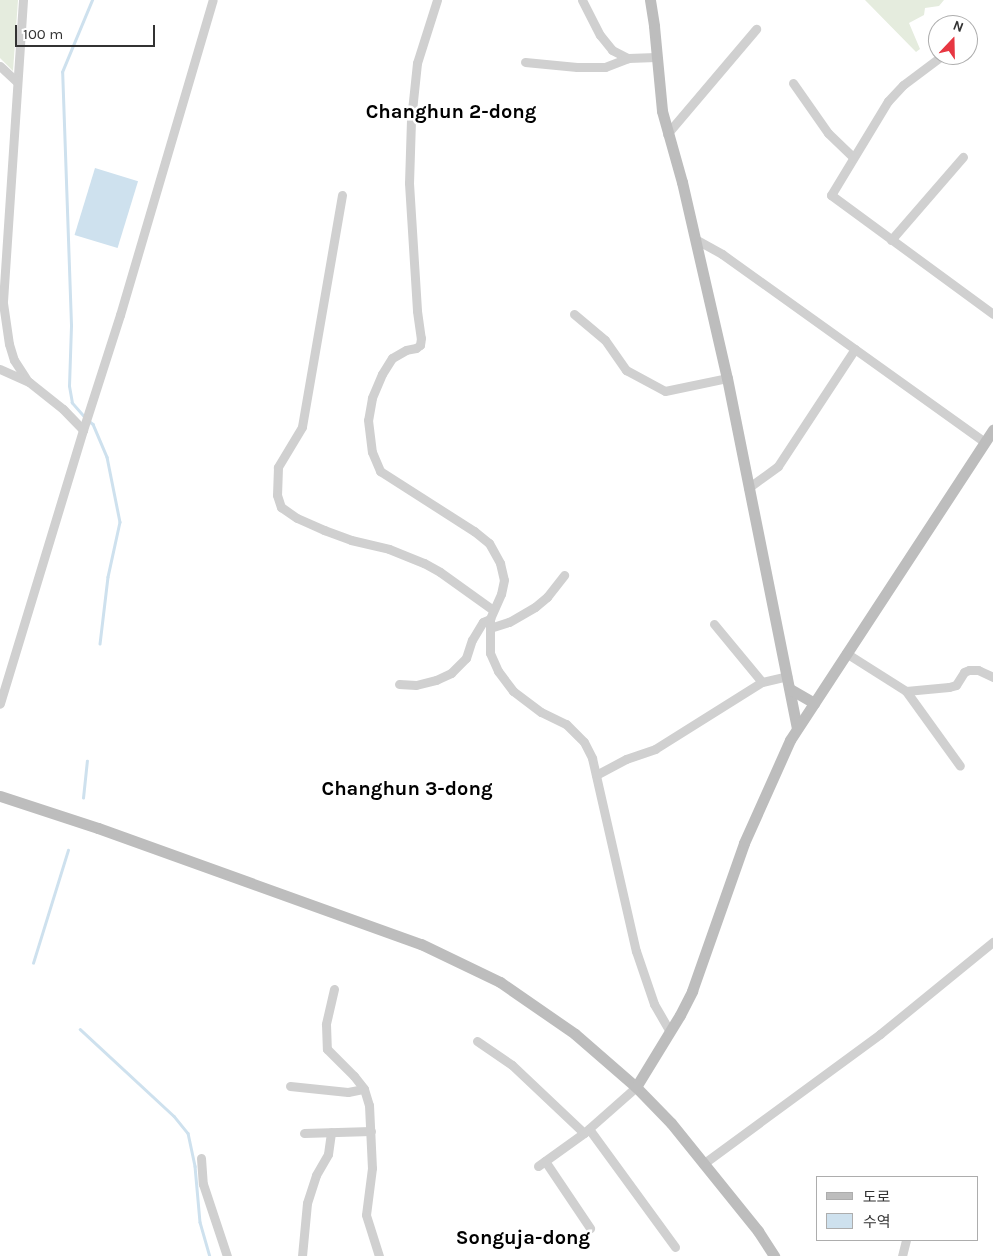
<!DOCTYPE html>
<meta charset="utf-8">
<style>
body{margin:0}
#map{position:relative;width:993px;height:1256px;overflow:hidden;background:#fff;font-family:Karla,"Noto Sans KR",sans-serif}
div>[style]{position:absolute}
.green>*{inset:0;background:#e5ecde}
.water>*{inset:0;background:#cee1ee;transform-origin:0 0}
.stream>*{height:2.5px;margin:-1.25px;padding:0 1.25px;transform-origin:1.25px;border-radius:1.25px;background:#cee1ee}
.street>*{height:9px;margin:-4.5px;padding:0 4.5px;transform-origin:4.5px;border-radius:4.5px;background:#d0d0d0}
.secondary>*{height:11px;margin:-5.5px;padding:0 5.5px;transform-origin:5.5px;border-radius:5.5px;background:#bdbdbd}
span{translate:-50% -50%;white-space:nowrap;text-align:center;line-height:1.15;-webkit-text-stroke:5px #fff;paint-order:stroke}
.quarter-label{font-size:20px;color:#000;font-weight:700}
.legend{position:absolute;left:816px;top:1176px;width:162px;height:65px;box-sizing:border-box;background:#fff;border:1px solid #adadad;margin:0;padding:6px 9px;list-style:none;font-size:15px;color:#333}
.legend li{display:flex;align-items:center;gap:10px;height:25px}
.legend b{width:25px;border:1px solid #adadad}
.north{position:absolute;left:928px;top:15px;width:50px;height:50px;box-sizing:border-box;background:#fff;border:1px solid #adadad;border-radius:50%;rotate:21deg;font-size:14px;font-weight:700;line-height:20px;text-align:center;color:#333}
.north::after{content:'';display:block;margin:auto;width:18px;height:22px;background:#e73742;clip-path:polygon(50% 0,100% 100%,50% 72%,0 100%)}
.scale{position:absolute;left:15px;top:25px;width:140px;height:22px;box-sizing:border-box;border:2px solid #333;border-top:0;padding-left:6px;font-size:15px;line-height:18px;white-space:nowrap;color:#333;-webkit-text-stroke:4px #fff;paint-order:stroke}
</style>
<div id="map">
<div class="green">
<i style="clip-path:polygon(0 0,18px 0,13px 71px,0 58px)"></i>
<i style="clip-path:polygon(865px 0,944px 0,939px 6px,925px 8px,924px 15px,909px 23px,920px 49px,916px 52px)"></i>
</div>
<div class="water">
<i style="left:95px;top:168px;width:45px;height:70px;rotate:17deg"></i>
</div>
<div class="stream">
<i style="left:85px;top:418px;width:20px;rotate:-131deg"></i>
<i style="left:72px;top:403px;width:17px;rotate:-100deg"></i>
<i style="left:69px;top:386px;width:61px;rotate:-88.1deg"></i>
<i style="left:71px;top:325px;width:253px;rotate:-92deg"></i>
<i style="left:62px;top:72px;width:78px;rotate:-67.4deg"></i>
<i style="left:89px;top:421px;width:5px;rotate:37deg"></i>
<i style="left:93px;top:424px;width:36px;rotate:67deg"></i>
<i style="left:107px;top:457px;width:66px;rotate:78.7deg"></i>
<i style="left:120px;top:522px;width:56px;rotate:102.3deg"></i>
<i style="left:108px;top:577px;width:67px;rotate:96.8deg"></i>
<i style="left:83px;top:798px;width:37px;rotate:-84deg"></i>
<i style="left:33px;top:963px;width:118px;rotate:-72.8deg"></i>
<i style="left:80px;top:1029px;width:128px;rotate:42.8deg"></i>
<i style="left:174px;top:1116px;width:22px;rotate:51deg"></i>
<i style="left:188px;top:1133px;width:34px;rotate:78deg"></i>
<i style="left:195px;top:1166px;width:56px;rotate:84.9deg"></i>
<i style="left:200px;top:1222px;width:35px;rotate:74deg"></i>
</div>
<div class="street">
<i style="left:23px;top:0;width:304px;rotate:93.8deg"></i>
<i style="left:3px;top:303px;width:41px;rotate:81.7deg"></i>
<i style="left:9px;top:344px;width:17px;rotate:73deg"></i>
<i style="left:14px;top:360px;width:24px;rotate:57deg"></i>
<i style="left:437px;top:0;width:66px;rotate:107.6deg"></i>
<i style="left:417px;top:63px;width:57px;rotate:96deg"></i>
<i style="left:411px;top:120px;width:63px;rotate:91.8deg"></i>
<i style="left:409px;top:183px;width:128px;rotate:86.4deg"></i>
<i style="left:417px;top:311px;width:27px;rotate:82deg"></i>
<i style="left:421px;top:338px;width:7px;rotate:98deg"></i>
<i style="left:420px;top:345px;width:5px;rotate:143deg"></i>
<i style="left:416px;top:348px;width:10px;rotate:169deg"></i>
<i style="left:406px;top:350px;width:16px;rotate:150deg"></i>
<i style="left:392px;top:358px;width:19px;rotate:122deg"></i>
<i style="left:382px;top:374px;width:26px;rotate:113deg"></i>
<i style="left:372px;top:398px;width:22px;rotate:100deg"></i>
<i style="left:368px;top:420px;width:32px;rotate:83deg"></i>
<i style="left:372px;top:452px;width:21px;rotate:67deg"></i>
<i style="left:380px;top:471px;width:112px;rotate:32.6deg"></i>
<i style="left:474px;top:531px;width:19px;rotate:39deg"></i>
<i style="left:489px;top:543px;width:23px;rotate:61deg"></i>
<i style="left:500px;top:563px;width:17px;rotate:77deg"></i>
<i style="left:504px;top:580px;width:14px;rotate:102deg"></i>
<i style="left:501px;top:594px;width:27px;rotate:114deg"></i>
<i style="left:490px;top:619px;width:34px;rotate:90deg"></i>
<i style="left:490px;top:653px;width:20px;rotate:66deg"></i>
<i style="left:498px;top:671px;width:25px;rotate:53deg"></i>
<i style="left:513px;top:691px;width:35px;rotate:37deg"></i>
<i style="left:541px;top:712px;width:28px;rotate:26deg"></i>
<i style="left:566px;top:724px;width:25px;rotate:45deg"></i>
<i style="left:584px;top:742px;width:18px;rotate:63deg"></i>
<i style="left:592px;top:758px;width:198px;rotate:77.2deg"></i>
<i style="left:636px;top:951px;width:56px;rotate:71.2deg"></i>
<i style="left:654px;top:1004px;width:32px;rotate:60deg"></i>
<i style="left:582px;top:0;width:39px;rotate:63deg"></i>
<i style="left:600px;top:35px;width:19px;rotate:51deg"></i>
<i style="left:612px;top:50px;width:18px;rotate:27deg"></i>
<i style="left:628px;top:58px;width:28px;rotate:-2deg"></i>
<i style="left:943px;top:55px;width:50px;rotate:143.1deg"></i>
<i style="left:903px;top:85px;width:22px;rotate:133deg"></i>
<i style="left:888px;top:101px;width:110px;rotate:121.2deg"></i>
<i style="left:831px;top:195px;width:201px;rotate:36.3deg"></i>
<i style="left:525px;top:62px;width:52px;rotate:5.5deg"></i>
<i style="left:577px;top:67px;width:28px"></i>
<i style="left:605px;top:67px;width:25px;rotate:-21deg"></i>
<i style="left:0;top:66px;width:23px;rotate:43deg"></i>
<i style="left:793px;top:83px;width:61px;rotate:55deg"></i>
<i style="left:828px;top:133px;width:35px;rotate:44deg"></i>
<i style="left:667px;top:134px;width:138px;rotate:-49.7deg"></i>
<i style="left:342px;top:195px;width:235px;rotate:99.8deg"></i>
<i style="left:302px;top:427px;width:47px;rotate:121deg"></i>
<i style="left:278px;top:467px;width:28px;rotate:92deg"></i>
<i style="left:277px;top:495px;width:13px;rotate:72deg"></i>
<i style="left:281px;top:507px;width:19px;rotate:35deg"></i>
<i style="left:297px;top:518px;width:30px;rotate:24deg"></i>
<i style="left:324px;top:530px;width:29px;rotate:20deg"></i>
<i style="left:351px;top:540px;width:39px;rotate:13deg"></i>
<i style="left:389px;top:549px;width:38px;rotate:22deg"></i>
<i style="left:424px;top:563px;width:18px;rotate:29deg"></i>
<i style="left:440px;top:572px;width:65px;rotate:35.6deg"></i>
<i style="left:695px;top:239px;width:31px;rotate:29deg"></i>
<i style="left:722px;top:254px;width:323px;rotate:35.6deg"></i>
<i style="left:891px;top:240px;width:110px;rotate:-49.1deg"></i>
<i style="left:574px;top:314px;width:40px;rotate:40deg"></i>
<i style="left:605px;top:340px;width:37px;rotate:55deg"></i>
<i style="left:626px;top:370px;width:44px;rotate:28.3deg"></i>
<i style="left:665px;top:391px;width:63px;rotate:-11.8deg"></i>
<i style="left:0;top:369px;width:32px;rotate:24deg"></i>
<i style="left:29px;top:382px;width:43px;rotate:38.5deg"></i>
<i style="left:63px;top:409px;width:29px;rotate:46deg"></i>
<i style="left:83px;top:430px;width:286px;rotate:106.9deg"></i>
<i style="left:83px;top:430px;width:121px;rotate:-72.2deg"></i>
<i style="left:120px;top:315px;width:328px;rotate:-73.6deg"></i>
<i style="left:748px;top:488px;width:37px;rotate:-36deg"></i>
<i style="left:778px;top:466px;width:140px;rotate:-56.7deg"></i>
<i style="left:714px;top:624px;width:75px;rotate:50.4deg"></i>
<i style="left:490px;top:628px;width:20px;rotate:-18deg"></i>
<i style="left:509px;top:622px;width:30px;rotate:-30deg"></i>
<i style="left:535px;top:607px;width:16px;rotate:-40deg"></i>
<i style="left:547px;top:597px;width:28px;rotate:-52deg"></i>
<i style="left:846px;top:653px;width:71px;rotate:32.3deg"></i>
<i style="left:906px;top:691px;width:43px;rotate:-5.3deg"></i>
<i style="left:949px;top:687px;width:7px;rotate:-16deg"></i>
<i style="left:956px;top:685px;width:15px;rotate:-58deg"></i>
<i style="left:964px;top:672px;width:5px;rotate:-22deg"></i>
<i style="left:969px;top:670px;width:9px"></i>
<i style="left:978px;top:670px;width:17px;rotate:25deg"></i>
<i style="left:399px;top:684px;width:17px;rotate:3deg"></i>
<i style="left:416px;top:685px;width:21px;rotate:-14deg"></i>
<i style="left:436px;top:680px;width:17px;rotate:-25deg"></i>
<i style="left:451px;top:673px;width:21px;rotate:-45deg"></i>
<i style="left:466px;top:658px;width:19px;rotate:-72deg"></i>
<i style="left:472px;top:640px;width:21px;rotate:-59deg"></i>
<i style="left:483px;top:622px;width:8px;rotate:-23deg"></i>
<i style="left:906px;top:691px;width:92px;rotate:54.2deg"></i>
<i style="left:596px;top:775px;width:34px;rotate:-28deg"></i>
<i style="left:626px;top:759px;width:31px;rotate:-19deg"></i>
<i style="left:655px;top:749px;width:126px;rotate:-32.1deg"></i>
<i style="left:762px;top:682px;width:26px;rotate:-13deg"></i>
<i style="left:334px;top:989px;width:36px;rotate:103deg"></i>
<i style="left:326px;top:1024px;width:25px;rotate:88deg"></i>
<i style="left:327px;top:1049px;width:38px;rotate:45deg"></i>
<i style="left:354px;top:1076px;width:16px;rotate:52deg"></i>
<i style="left:364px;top:1089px;width:17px;rotate:73deg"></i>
<i style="left:369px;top:1105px;width:63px;rotate:87.3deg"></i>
<i style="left:372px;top:1168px;width:47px;rotate:97.3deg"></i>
<i style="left:366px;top:1215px;width:43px;rotate:72.4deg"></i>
<i style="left:477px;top:1041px;width:42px;rotate:34.4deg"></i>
<i style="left:512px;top:1065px;width:99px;rotate:43.4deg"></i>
<i style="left:290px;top:1086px;width:58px;rotate:5.9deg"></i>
<i style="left:348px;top:1092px;width:16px;rotate:-11deg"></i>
<i style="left:589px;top:1129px;width:146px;rotate:53.9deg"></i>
<i style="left:304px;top:1133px;width:67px;rotate:-1.7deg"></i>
<i style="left:201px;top:1158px;width:26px;rotate:86deg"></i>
<i style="left:203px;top:1184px;width:76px;rotate:71.6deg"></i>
<i style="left:545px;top:1161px;width:81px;rotate:56.1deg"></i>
<i style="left:703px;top:1164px;width:220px;rotate:-36.3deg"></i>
<i style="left:880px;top:1034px;width:146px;rotate:-39.2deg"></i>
<i style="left:538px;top:1166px;width:57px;rotate:-35.7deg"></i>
<i style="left:584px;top:1133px;width:69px;rotate:-41.5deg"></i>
<i style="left:302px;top:1256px;width:53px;rotate:-84.6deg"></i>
<i style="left:307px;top:1203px;width:29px;rotate:-72deg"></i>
<i style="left:316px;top:1175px;width:24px;rotate:-60deg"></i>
<i style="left:328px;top:1154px;width:22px;rotate:-82deg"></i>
<i style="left:902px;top:1256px;width:16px;rotate:-76deg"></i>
</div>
<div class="secondary">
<i style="left:650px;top:0;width:26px;rotate:81deg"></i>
<i style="left:654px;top:26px;width:85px;rotate:84.6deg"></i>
<i style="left:662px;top:111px;width:74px;rotate:74.3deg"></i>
<i style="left:682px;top:182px;width:201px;rotate:77.1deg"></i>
<i style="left:727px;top:378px;width:357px;rotate:78.7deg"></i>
<i style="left:790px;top:689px;width:28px;rotate:30deg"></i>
<i style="left:0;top:796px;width:103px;rotate:18.1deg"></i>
<i style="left:98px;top:828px;width:343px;rotate:19.8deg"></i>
<i style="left:421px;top:944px;width:88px;rotate:25.7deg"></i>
<i style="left:500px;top:982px;width:91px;rotate:34.7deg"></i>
<i style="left:575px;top:1034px;width:81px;rotate:41deg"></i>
<i style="left:636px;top:1087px;width:50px;rotate:45.8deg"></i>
<i style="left:671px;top:1123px;width:139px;rotate:51.1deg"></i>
<i style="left:758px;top:1231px;width:30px;rotate:57deg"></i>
<i style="left:636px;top:1087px;width:84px;rotate:-58.6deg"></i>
<i style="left:680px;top:1015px;width:27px;rotate:-63deg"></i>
<i style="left:692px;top:991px;width:157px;rotate:-70.6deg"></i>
<i style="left:744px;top:843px;width:113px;rotate:-65.9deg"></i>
<i style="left:790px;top:740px;width:371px;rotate:-56.8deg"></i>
</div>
<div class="quarter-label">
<span style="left:451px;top:111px">Changhun 2-dong</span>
<span style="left:407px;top:788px">Changhun 3-dong</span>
<span style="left:523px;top:1237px">Songuja-dong</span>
</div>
<ul class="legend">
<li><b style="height:6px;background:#bdbdbd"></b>도로</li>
<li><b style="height:14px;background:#cee1ee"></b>수역</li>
</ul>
<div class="north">N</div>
<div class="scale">100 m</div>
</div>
